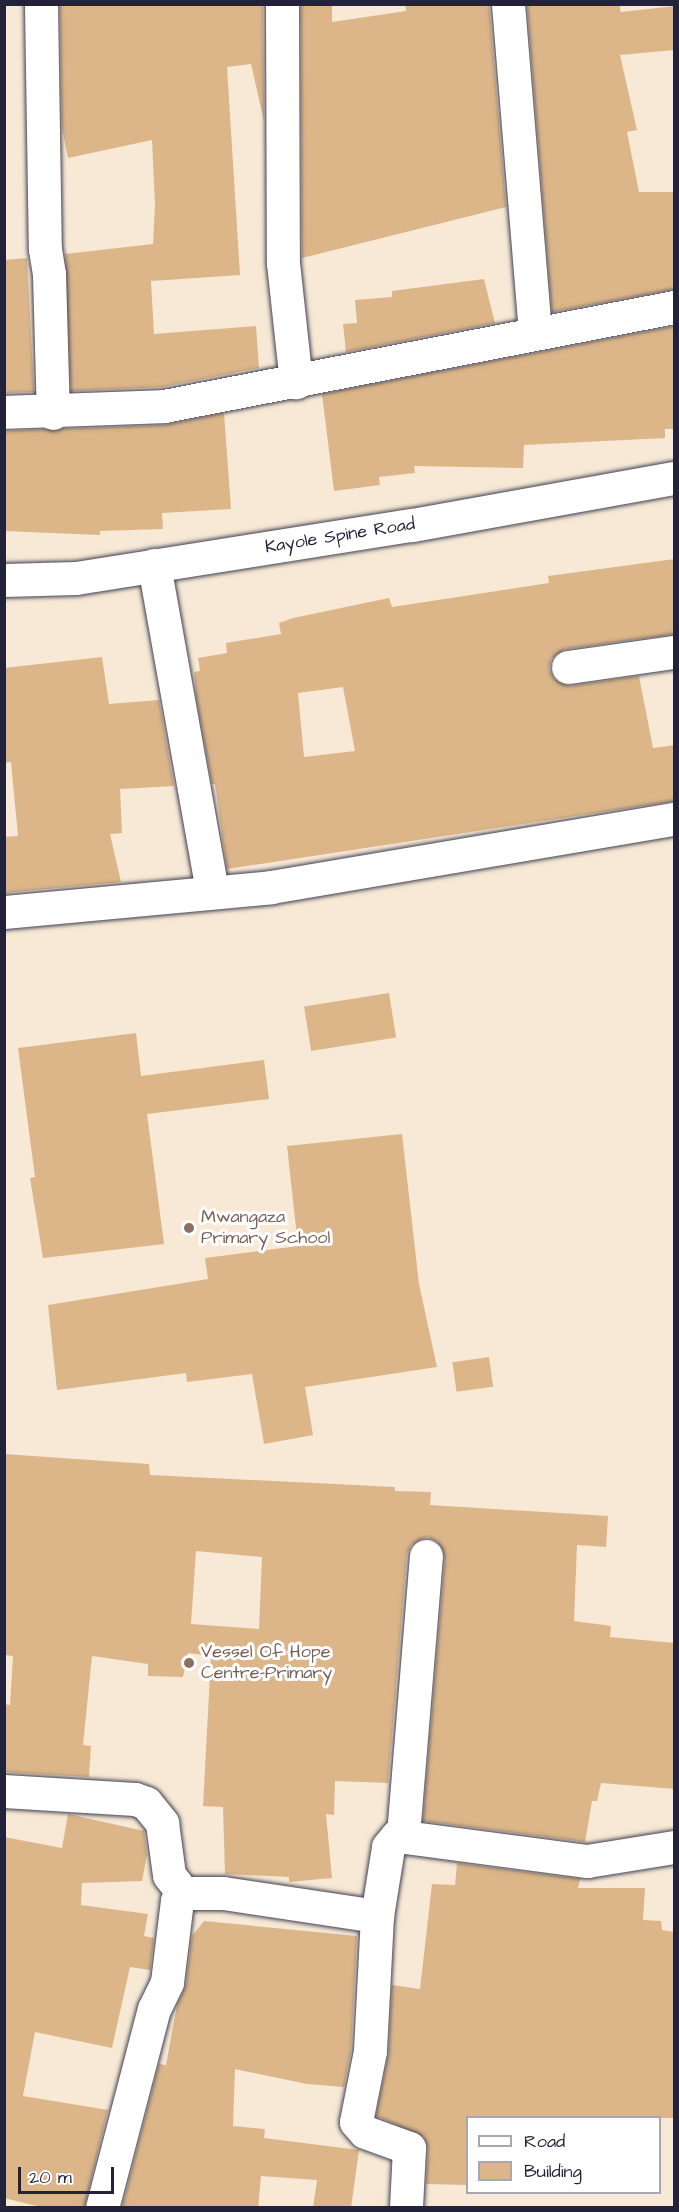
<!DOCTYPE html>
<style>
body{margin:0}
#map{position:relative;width:679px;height:2212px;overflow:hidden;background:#f7e9d6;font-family:"Architects Daughter",sans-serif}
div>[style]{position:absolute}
.building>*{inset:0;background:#dcb689;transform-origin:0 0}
.roads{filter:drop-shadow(0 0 2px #424052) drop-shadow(0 0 2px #424052)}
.minor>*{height:33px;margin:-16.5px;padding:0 16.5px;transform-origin:16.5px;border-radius:16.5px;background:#fff}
.major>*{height:33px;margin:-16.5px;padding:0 16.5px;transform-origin:16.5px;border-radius:16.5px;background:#fff}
.dots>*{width:16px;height:16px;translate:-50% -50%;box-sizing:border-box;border:3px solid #fff;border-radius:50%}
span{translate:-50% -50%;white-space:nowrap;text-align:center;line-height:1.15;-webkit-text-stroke:6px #fff;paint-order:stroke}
.street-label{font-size:18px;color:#22223b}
.education-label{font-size:18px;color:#785e54}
.left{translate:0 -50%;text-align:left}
.frame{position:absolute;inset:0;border:6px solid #22223b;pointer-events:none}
.legend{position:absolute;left:466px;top:2116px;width:195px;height:78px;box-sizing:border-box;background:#fff;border:2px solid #a7a7b1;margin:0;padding:8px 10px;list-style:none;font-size:18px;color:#22223b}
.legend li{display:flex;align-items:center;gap:12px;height:30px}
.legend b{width:30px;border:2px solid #a7a7b1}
.scale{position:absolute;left:18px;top:2167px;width:96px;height:27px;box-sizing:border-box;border:3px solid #22223b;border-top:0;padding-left:8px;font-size:18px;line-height:21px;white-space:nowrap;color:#22223b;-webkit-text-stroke:4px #fff;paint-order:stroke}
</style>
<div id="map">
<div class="building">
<i style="clip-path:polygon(60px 4px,263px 4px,264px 121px,251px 64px,227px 67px,240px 275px,151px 281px,154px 334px,256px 326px,259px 368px,162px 387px,71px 391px,65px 254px,153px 244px,155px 205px,152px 140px,68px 158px,62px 128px)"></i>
<i style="clip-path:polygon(301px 4px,332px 4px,332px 22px,406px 11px,405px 4px,489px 4px,506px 207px,302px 258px)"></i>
<i style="clip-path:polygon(527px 4px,619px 4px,621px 12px,675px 6px,675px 50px,620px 55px,637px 130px,627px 132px,639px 192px,675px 192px,675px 289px,552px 312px)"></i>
<i style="clip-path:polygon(27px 258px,34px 392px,4px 393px,4px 260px)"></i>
<i style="clip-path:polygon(484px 279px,495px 323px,346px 352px,343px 324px,357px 323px,355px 300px,392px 297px,392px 291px)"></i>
<i style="clip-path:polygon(675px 326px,675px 429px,665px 429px,665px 438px,524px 445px,523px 468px,414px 466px,415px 473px,379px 477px,380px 485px,334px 491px,322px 394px)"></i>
<i style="clip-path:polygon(224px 413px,231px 509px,162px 513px,163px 529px,100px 531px,100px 535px,4px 531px,4px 431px,165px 425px)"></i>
<i style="clip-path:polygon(evenodd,675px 559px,675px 634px,565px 649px,551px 659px,549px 669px,554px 679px,570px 686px,639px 676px,653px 748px,675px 745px,675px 801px,227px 869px,215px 784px,212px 784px,196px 696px,194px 672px,200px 671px,198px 658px,227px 653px,226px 643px,281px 634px,279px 623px,293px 618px,389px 598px,392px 607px,549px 583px,548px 576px,675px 559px,343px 687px,355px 751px,304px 757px,298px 693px,343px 687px)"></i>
<i style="clip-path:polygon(102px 657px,109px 704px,159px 700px,174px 786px,120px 789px,122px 833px,110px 834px,121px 882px,4px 893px,4px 837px,18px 836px,11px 762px,4px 763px,4px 668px)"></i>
<i style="left:389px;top:993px;width:45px;height:86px;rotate:81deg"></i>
<i style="clip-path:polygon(136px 1033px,141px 1076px,264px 1060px,269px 1099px,147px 1114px,164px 1244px,43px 1258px,30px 1178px,35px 1177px,18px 1048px)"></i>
<i style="clip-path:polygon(402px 1134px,419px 1284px,437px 1367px,305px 1387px,313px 1435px,264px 1444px,252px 1374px,187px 1382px,186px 1373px,57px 1390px,48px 1305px,208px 1279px,205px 1258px,298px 1246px,287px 1146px)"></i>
<i style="left:489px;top:1357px;width:30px;height:37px;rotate:82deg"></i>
<i style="clip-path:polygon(evenodd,4px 1454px,149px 1464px,150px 1475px,395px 1487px,395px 1491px,431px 1492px,430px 1505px,608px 1516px,606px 1547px,577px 1545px,574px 1621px,611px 1626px,610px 1637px,675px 1643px,675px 1789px,601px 1783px,597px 1801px,592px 1801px,585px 1842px,423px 1821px,445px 1558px,437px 1541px,427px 1537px,411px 1545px,407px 1554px,388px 1783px,335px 1781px,334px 1815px,326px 1814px,332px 1878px,289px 1882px,289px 1877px,225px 1874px,223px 1807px,203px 1806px,211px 1656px,188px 1653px,183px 1677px,148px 1676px,148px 1664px,92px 1656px,83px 1745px,91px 1746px,89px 1777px,4px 1772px,4px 1704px,10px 1705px,13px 1656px,4px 1655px,4px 1454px,196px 1551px,262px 1557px,259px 1629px,191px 1624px,196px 1551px)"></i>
<i style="clip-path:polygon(68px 1814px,144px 1831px,147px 1855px,142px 1881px,82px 1883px,81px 1905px,148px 1914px,144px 1936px,154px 1938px,150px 1970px,130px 1967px,112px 2048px,35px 2032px,23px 2096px,108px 2110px,84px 2208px,45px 2208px,4px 2198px,4px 1837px,62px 1848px)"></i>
<i style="clip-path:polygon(457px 1863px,580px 1879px,578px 1888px,645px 1888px,643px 1920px,661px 1921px,662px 1930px,675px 1932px,675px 2118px,468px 2118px,468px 2185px,426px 2184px,428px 2149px,424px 2137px,376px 2116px,389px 2052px,392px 1985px,420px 1989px,432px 1884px,455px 1885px)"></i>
<i style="clip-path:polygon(204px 1921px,357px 1936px,351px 2049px,344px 2087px,307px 2084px,235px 2069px,233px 2126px,265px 2129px,264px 2138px,359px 2150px,351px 2208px,313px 2208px,317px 2180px,261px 2176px,258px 2208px,122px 2208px,159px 2064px,166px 2065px,177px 2005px,186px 1984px,192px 1936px)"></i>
</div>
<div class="roads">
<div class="minor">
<i style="left:41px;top:4px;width:245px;rotate:89.1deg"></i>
<i style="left:45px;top:249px;width:25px;rotate:81deg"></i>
<i style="left:49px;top:274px;width:139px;rotate:88.4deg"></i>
<i style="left:282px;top:4px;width:259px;rotate:89.8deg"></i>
<i style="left:283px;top:263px;width:120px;rotate:83.8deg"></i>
<i style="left:508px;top:4px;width:329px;rotate:85.3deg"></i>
<i style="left:4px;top:412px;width:160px;rotate:-2.1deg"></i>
<i style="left:164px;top:406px;width:520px;rotate:-10.99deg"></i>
<i style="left:154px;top:565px;width:332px;rotate:79.9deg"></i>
<i style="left:568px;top:667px;width:107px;rotate:-8.1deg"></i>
<i style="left:4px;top:912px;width:268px;rotate:-5.3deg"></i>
<i style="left:271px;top:887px;width:409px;rotate:-9.6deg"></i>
<i style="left:4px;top:1791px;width:131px;rotate:3.5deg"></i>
<i style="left:135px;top:1799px;width:12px;rotate:20deg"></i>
<i style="left:146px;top:1803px;width:26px;rotate:51deg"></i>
<i style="left:162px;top:1823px;width:52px;rotate:82.3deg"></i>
<i style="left:169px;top:1875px;width:23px;rotate:52deg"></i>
<i style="left:403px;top:1835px;width:280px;rotate:-85.3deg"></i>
<i style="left:377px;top:1916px;width:135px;rotate:93deg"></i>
<i style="left:370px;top:2051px;width:72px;rotate:101.2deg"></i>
<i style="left:356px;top:2122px;width:13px;rotate:48deg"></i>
<i style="left:365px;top:2132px;width:47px;rotate:20deg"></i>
<i style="left:409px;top:2148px;width:60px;rotate:92.9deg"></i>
<i style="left:102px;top:2208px;width:206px;rotate:-75.4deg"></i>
<i style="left:154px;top:2009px;width:30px;rotate:-64deg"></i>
<i style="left:167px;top:1982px;width:82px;rotate:-83deg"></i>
<i style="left:177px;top:1901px;width:10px;rotate:-53deg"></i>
<i style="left:183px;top:1893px;width:40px"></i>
<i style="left:223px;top:1893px;width:156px;rotate:8.5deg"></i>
<i style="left:377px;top:1916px;width:70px;rotate:-80.9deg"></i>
<i style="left:388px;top:1847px;width:14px;rotate:-51deg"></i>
<i style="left:397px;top:1836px;width:192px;rotate:7.5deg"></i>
<i style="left:587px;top:1861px;width:88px;rotate:-9.1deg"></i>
</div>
<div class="major">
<i style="left:4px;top:580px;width:72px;rotate:-1.6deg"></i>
<i style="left:76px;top:578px;width:340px;rotate:-9deg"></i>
<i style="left:412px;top:525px;width:266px;rotate:-10.2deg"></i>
</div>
</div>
<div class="dots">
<i style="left:189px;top:1228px;background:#8d6e63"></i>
<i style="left:189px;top:1663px;background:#8d6e63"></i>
</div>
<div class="street-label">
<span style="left:340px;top:536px;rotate:-9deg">Kayole Spine Road</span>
</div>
<div class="education-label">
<span class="left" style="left:201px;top:1228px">Mwangaza<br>Primary School</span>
<span class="left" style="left:201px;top:1663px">Vessel Of Hope<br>Centre-Primary</span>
</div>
<div class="frame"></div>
<ul class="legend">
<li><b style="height:8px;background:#fff"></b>Road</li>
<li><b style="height:16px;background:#dcb689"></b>Building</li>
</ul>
<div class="scale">20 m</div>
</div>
